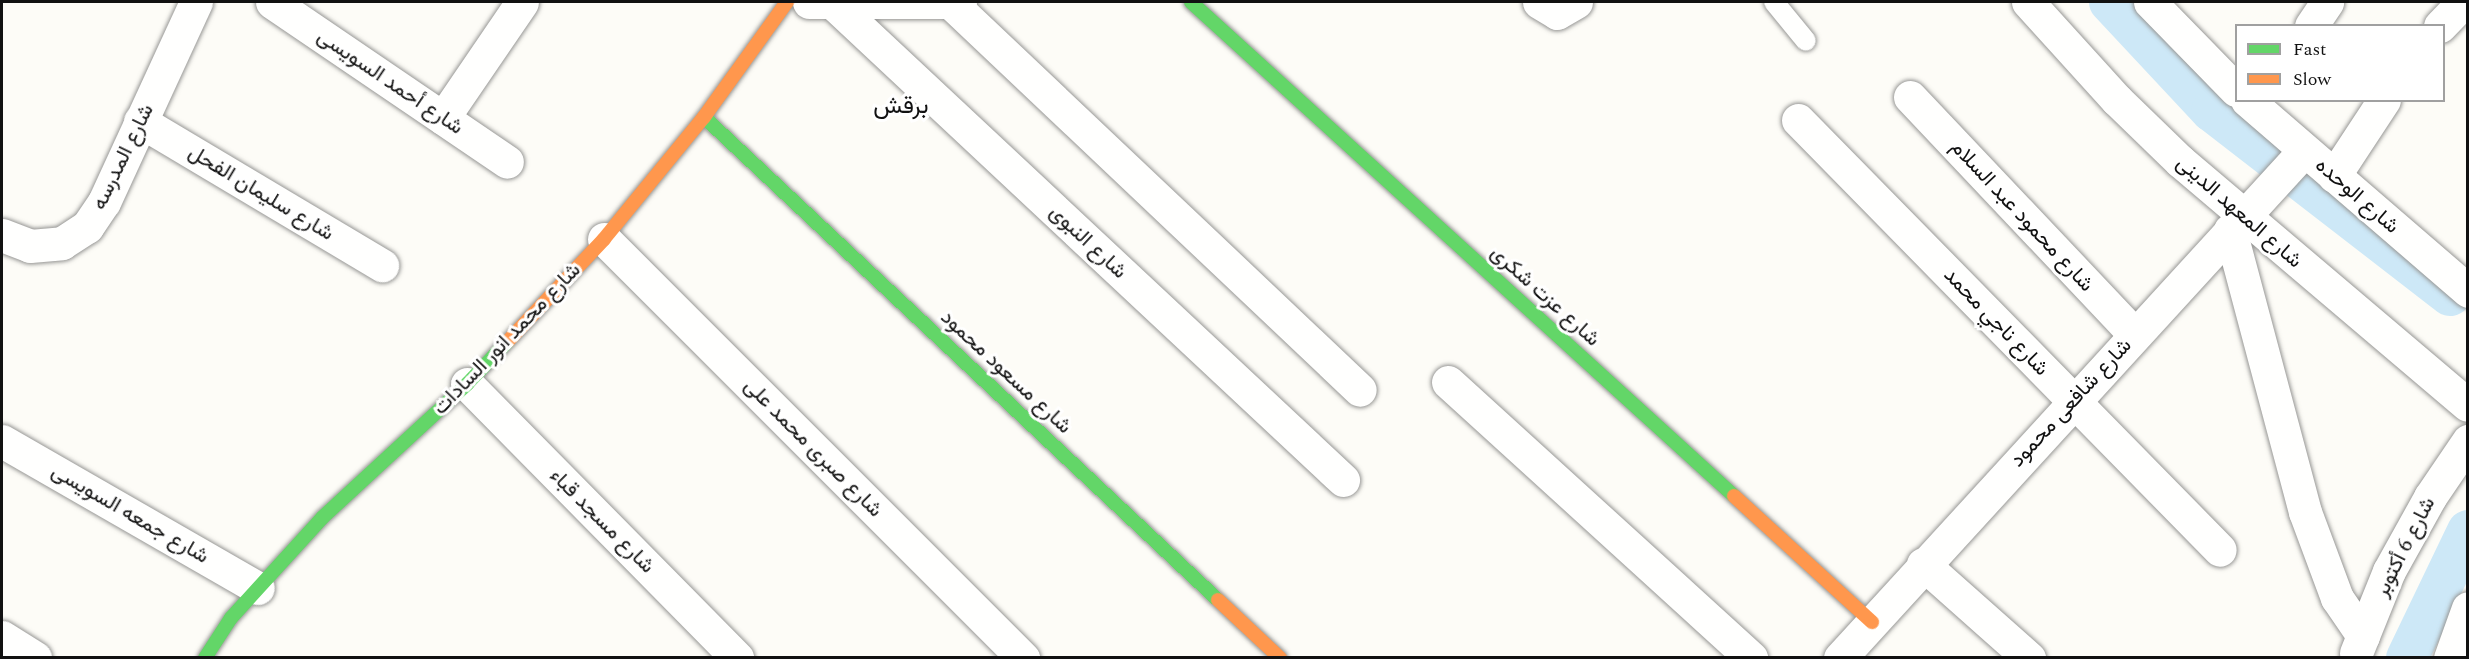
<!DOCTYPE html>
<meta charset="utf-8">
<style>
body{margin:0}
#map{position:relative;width:2469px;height:659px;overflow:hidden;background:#fdfcf7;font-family:Spectral,Vazirmatn,serif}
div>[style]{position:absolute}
.canal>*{height:42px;margin:-21px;padding:0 21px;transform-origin:21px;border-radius:21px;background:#cde8f7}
.roads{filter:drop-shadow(0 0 2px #979795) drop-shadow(0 0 2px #979795)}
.lane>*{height:20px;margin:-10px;padding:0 10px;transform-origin:10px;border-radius:10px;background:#fffffe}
.street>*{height:33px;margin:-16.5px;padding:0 16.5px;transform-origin:16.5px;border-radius:16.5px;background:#fffffe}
.fast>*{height:14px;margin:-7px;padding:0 7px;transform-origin:7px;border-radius:7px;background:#63d668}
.slow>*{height:14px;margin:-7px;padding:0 7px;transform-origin:7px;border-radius:7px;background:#ff974d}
span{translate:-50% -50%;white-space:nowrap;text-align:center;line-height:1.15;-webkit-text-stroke:6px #fff;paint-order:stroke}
.street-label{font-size:21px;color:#111}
.quarter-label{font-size:24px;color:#111}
.frame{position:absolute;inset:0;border:3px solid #111;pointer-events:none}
.legend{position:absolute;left:2235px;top:24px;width:210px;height:78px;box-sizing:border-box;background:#fff;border:2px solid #a0a0a0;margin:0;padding:8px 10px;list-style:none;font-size:18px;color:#111}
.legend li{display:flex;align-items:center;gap:12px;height:30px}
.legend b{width:30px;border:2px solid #a0a0a0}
</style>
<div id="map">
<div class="canal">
<i style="left:2110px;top:2px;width:149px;rotate:46.9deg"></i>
<i style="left:2212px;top:111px;width:301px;rotate:37.7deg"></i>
<i style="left:2407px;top:658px;width:141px;rotate:-64.3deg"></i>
</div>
<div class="roads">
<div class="lane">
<i style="left:1774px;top:2px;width:50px;rotate:50.6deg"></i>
</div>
<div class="street">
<i style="left:272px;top:2px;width:284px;rotate:34.2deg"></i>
<i style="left:809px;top:2px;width:151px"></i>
<i style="left:950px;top:2px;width:564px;rotate:43.42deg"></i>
<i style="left:1539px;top:2px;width:21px;rotate:31deg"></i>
<i style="left:1557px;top:13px;width:22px;rotate:-30deg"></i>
<i style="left:2028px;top:2px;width:132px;rotate:47.8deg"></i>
<i style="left:2117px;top:100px;width:88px;rotate:44.1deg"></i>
<i style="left:2180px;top:161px;width:377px;rotate:40.3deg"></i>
<i style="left:2150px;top:2px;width:123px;rotate:45.7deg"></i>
<i style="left:834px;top:4px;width:697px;rotate:43.08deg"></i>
<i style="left:2311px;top:26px;width:29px;rotate:-56deg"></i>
<i style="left:2440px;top:26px;width:33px;rotate:-46deg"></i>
<i style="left:1910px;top:97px;width:326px;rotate:46.6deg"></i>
<i style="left:2247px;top:100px;width:292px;rotate:40.8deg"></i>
<i style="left:443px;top:118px;width:140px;rotate:-55.7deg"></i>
<i style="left:1798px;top:120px;width:602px;rotate:45.54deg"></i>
<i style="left:140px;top:121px;width:282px;rotate:30.8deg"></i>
<i style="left:2334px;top:176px;width:91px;rotate:-56.7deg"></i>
<i style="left:2230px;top:230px;width:292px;rotate:75.1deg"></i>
<i style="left:2305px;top:512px;width:92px;rotate:69.6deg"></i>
<i style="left:2337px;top:598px;width:46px;rotate:55.6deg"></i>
<i style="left:2px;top:235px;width:30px;rotate:21deg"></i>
<i style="left:30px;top:246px;width:32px;rotate:-5deg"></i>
<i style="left:62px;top:243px;width:30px;rotate:-33deg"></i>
<i style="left:87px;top:227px;width:30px;rotate:-56deg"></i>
<i style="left:104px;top:202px;width:220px;rotate:-65.3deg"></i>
<i style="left:604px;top:239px;width:593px;rotate:45deg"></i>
<i style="left:1448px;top:382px;width:410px;rotate:42.3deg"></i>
<i style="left:467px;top:384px;width:385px;rotate:45.4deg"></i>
<i style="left:2px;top:441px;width:295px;rotate:29.9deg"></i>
<i style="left:1923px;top:564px;width:142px;rotate:41.6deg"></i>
<i style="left:2px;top:637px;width:39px;rotate:32deg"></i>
<i style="left:2356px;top:653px;width:88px;rotate:-68.1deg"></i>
<i style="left:2389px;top:571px;width:85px;rotate:-61deg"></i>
<i style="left:2430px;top:497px;width:68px;rotate:-55.8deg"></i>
<i style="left:1840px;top:658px;width:687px;rotate:-47.54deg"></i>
<i style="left:2450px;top:658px;width:53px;rotate:-70.2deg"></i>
</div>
<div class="fast">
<i style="left:1191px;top:2px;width:734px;rotate:42.29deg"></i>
<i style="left:704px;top:117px;width:705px;rotate:43.22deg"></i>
<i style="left:205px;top:658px;width:48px;rotate:-57deg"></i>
<i style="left:231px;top:618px;width:137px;rotate:-47.7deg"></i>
<i style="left:323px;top:517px;width:196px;rotate:-42.7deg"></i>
<i style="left:467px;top:384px;width:59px;rotate:-46.4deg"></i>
</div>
<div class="slow">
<i style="left:508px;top:341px;width:140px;rotate:-46.7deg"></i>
<i style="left:604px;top:239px;width:158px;rotate:-50.7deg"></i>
<i style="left:704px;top:117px;width:142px;rotate:-54.2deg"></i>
<i style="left:1734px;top:496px;width:187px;rotate:42.4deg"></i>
<i style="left:1218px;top:600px;width:85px;rotate:43.1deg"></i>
</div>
</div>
<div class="street-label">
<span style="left:390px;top:82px;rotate:34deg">شارع أحمد السويسى</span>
<span style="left:123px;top:157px;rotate:-64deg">شارع المدرسه</span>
<span style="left:261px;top:193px;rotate:31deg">شارع سليمان الفحل</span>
<span style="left:2357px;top:196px;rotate:41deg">شارع الوحده</span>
<span style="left:2239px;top:212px;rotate:41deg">شارع المعهد الدينى</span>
<span style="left:2022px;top:216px;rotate:47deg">شارع محمود عبد السلام</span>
<span style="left:1088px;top:242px;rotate:43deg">شارع النبوى</span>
<span style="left:1545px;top:296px;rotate:42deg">شارع عزت شكرى</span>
<span style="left:1996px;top:322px;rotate:46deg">شارع ناجي محمد</span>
<span style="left:507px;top:339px;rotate:-46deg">شارع محمد انور السادات</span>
<span style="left:1006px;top:372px;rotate:43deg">شارع مسعود محمود</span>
<span style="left:2071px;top:403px;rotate:-47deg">شارع شافعى محمود</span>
<span style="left:813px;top:448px;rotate:45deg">شارع صبرى محمد على</span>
<span style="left:130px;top:514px;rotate:30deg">شارع جمعه السويسى</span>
<span style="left:602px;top:521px;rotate:45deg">شارع مسجد قباء</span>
<span style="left:2405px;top:547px;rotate:-63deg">شارع 6 أكتوبر</span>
</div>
<div class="quarter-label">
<span style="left:901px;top:107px">برقش</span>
</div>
<div class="frame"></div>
<ul class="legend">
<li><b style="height:8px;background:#63d668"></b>Fast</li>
<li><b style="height:8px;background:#ff974d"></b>Slow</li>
</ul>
</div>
